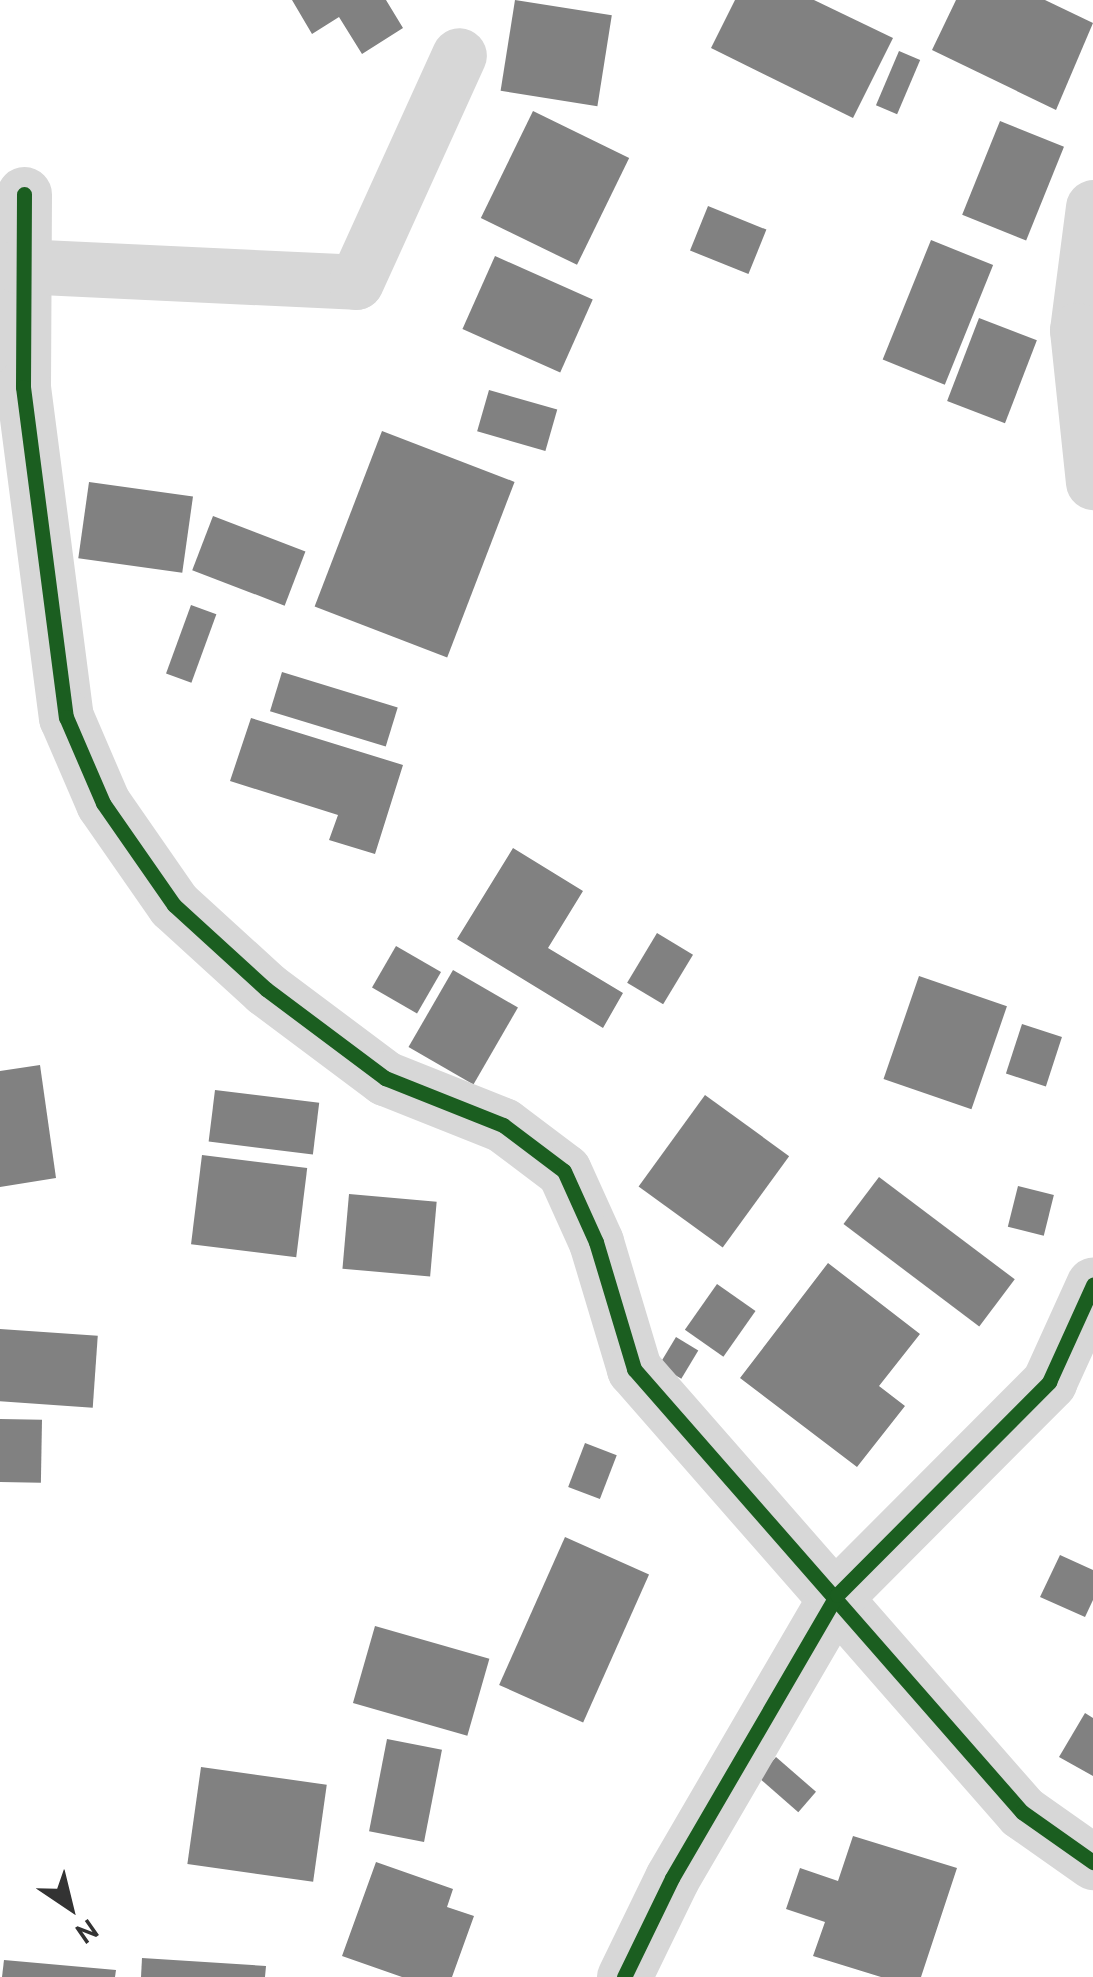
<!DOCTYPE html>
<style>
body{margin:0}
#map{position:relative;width:1093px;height:1977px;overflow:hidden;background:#fff;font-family:Cabin,sans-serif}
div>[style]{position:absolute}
.building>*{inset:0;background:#818181;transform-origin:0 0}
.street>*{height:55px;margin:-27.5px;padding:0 27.5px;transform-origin:27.5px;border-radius:27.5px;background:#d7d7d7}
.cycleway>*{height:15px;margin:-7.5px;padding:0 7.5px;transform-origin:7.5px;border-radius:7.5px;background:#1b5e20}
span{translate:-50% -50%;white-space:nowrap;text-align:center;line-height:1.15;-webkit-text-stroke:10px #fff;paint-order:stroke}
.north{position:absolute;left:20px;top:1857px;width:100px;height:100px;-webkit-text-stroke:8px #fff;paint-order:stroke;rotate:145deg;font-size:28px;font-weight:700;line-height:40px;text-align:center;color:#333}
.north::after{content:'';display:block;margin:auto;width:35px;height:45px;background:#333;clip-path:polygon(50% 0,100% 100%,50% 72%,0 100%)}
</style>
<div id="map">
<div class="building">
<i style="clip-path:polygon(292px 0,386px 0,403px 28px,362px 54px,339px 17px,312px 34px)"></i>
<i style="left:515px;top:0;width:98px;height:92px;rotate:9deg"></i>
<i style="clip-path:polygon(735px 0,814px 0,893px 38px,853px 118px,711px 48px)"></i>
<i style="clip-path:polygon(956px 0,1045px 0,1093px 23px,1056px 110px,932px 50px)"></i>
<i style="left:899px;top:51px;width:23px;height:59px;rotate:23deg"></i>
<i style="left:533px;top:111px;width:107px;height:119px;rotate:26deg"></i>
<i style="left:1000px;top:121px;width:69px;height:101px;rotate:22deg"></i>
<i style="left:708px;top:206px;width:63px;height:48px;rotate:22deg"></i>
<i style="left:931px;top:240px;width:67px;height:129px;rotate:22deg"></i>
<i style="left:495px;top:256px;width:107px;height:80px;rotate:24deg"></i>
<i style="left:979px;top:318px;width:62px;height:89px;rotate:21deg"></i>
<i style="left:489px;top:390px;width:71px;height:43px;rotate:16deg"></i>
<i style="left:382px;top:431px;width:142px;height:188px;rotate:21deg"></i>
<i style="left:89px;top:482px;width:105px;height:77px;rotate:8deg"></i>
<i style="left:213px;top:516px;width:99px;height:58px;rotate:21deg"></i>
<i style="left:191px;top:605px;width:27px;height:73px;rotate:20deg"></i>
<i style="left:282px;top:672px;width:121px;height:41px;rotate:17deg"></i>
<i style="clip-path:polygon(251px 718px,403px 765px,375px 854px,329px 840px,338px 815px,230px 781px)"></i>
<i style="clip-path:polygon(513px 848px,583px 891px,548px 948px,623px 993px,603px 1028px,457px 939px)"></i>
<i style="left:657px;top:933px;width:42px;height:58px;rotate:31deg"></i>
<i style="left:396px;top:946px;width:52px;height:48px;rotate:30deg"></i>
<i style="left:453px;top:970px;width:75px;height:89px;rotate:30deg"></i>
<i style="left:919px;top:976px;width:93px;height:109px;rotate:19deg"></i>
<i style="left:1022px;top:1024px;width:42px;height:52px;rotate:18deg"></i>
<i style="clip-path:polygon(40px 1065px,56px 1178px,0 1187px,0 1071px)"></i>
<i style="left:215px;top:1090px;width:105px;height:52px;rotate:7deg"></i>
<i style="left:705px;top:1095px;width:104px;height:113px;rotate:36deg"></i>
<i style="left:202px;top:1155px;width:106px;height:90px;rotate:7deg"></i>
<i style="left:879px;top:1177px;width:170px;height:59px;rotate:37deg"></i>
<i style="left:1018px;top:1186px;width:37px;height:42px;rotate:14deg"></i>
<i style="left:349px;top:1194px;width:88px;height:75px;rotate:5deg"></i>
<i style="clip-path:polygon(828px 1263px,920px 1334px,879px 1386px,905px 1406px,857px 1467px,740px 1378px)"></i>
<i style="left:717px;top:1284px;width:47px;height:56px;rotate:35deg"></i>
<i style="left:0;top:1329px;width:98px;height:72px;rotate:4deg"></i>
<i style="left:676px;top:1337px;width:26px;height:33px;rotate:31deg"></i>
<i style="left:0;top:1419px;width:42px;height:63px;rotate:1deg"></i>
<i style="left:585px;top:1443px;width:34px;height:47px;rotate:21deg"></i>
<i style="left:565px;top:1537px;width:92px;height:162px;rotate:24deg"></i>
<i style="clip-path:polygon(1060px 1555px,1093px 1570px,1093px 1600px,1085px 1617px,1040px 1597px)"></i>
<i style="left:375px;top:1626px;width:119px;height:80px;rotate:16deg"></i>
<i style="clip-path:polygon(1085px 1713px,1093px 1718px,1093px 1776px,1059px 1757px)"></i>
<i style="left:387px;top:1739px;width:56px;height:94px;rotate:11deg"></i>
<i style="left:776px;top:1757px;width:53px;height:27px;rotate:41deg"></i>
<i style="left:201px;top:1767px;width:127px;height:98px;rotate:8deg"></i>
<i style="clip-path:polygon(853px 1836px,957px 1868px,921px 1977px,881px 1977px,813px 1956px,825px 1922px,786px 1909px,800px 1868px,838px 1881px)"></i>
<i style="clip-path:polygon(376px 1862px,453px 1889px,447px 1907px,474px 1916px,452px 1977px,402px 1977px,342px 1956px)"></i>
<i style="clip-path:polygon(142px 1958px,266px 1966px,265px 1977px,141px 1977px)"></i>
<i style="clip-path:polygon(4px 1960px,116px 1970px,115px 1977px,2px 1977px)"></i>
</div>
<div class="street">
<i style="left:24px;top:194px;width:193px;rotate:90.3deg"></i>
<i style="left:23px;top:387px;width:333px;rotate:82.6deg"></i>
<i style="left:66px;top:717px;width:94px;rotate:66.7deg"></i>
<i style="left:103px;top:803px;width:124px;rotate:55.2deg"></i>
<i style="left:174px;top:905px;width:125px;rotate:42.4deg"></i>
<i style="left:266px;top:989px;width:149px;rotate:36.8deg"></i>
<i style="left:385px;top:1078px;width:127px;rotate:21.7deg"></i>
<i style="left:503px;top:1125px;width:76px;rotate:37deg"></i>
<i style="left:564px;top:1171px;width:78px;rotate:65.7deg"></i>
<i style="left:596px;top:1242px;width:133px;rotate:73.3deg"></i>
<i style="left:634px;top:1369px;width:589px;rotate:48.79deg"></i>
<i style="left:1022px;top:1812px;width:87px;rotate:35.2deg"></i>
<i style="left:1093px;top:207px;width:124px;rotate:97.4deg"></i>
<i style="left:1077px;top:330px;width:153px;rotate:84deg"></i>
<i style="left:20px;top:266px;width:336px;rotate:2.7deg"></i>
<i style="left:356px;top:282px;width:249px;rotate:-65.6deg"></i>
<i style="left:624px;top:1977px;width:110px;rotate:-64.1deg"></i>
<i style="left:672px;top:1878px;width:328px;rotate:-59.8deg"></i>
<i style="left:837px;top:1595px;width:301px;rotate:-45.1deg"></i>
<i style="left:1049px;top:1382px;width:107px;rotate:-65.6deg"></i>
</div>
<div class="cycleway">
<i style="left:24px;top:194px;width:193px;rotate:90.3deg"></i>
<i style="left:23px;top:387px;width:333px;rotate:82.6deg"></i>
<i style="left:66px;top:717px;width:94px;rotate:66.7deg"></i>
<i style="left:103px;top:803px;width:124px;rotate:55.2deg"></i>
<i style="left:174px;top:905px;width:125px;rotate:42.4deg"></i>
<i style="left:266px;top:989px;width:149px;rotate:36.8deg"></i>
<i style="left:385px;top:1078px;width:127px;rotate:21.7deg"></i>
<i style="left:503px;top:1125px;width:76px;rotate:37deg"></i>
<i style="left:564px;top:1171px;width:78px;rotate:65.7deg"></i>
<i style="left:596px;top:1242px;width:133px;rotate:73.3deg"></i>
<i style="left:634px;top:1369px;width:589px;rotate:48.79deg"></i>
<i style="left:1022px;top:1812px;width:87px;rotate:35.2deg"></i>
<i style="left:624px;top:1977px;width:110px;rotate:-64.1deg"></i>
<i style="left:672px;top:1878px;width:328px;rotate:-59.8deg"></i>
<i style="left:837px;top:1595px;width:301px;rotate:-45.1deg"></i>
<i style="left:1049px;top:1382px;width:107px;rotate:-65.6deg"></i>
</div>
<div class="north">N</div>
</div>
